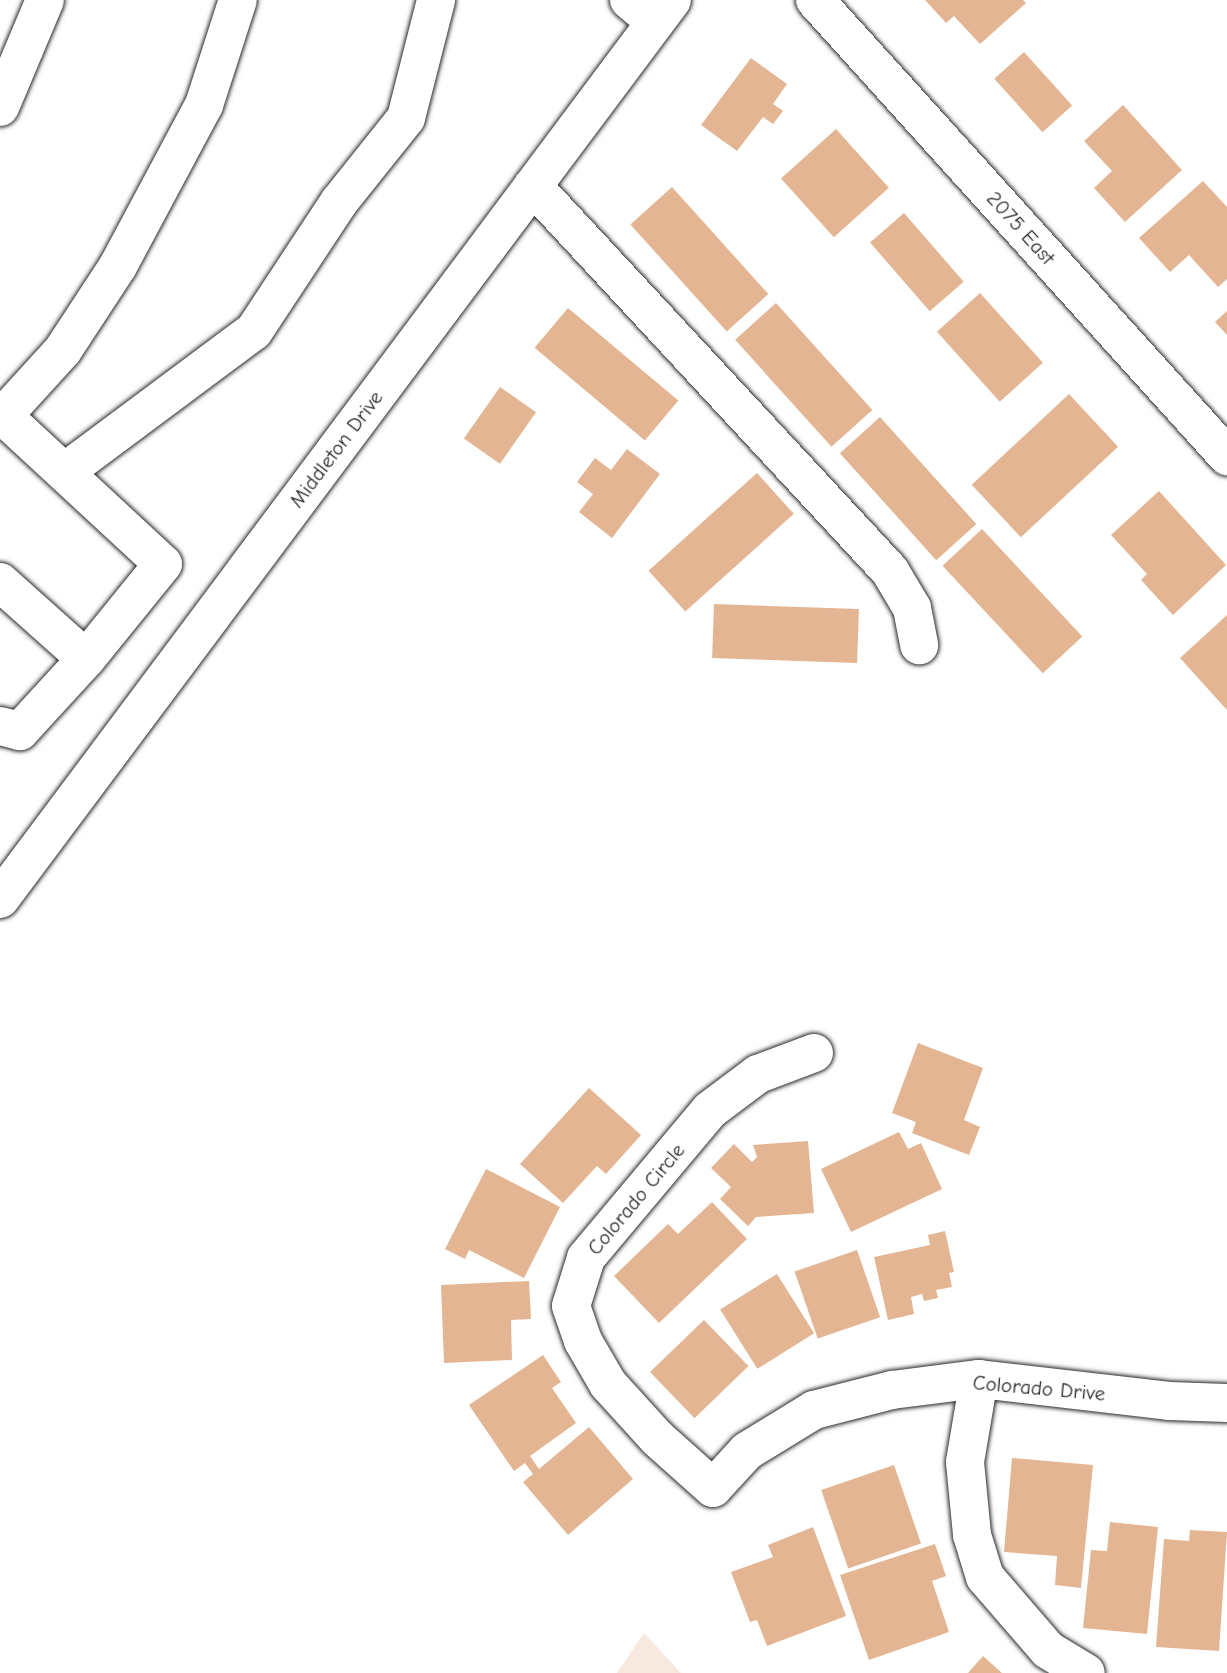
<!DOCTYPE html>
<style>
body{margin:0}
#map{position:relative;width:1227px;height:1673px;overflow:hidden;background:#fff;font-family:"Comic Neue",sans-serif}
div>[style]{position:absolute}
.built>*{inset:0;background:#f7e9df}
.building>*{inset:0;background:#e3b593;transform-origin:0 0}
.roads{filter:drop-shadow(0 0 2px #2b2b2b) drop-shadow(0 0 2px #2b2b2b)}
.minor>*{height:38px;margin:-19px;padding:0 19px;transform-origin:19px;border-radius:19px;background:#fff}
span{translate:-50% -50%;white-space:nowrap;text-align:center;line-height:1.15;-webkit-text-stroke:5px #fff;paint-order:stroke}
.street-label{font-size:21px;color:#2b2b2b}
</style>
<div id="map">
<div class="built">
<i style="clip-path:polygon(644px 1633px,681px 1673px,617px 1673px)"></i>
</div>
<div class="building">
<i style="clip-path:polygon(925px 0,1023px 0,1026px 3px,980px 44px,954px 16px,946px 23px)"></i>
<i style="left:1024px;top:52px;width:72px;height:40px;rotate:48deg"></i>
<i style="clip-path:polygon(751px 58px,787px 84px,773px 104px,783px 111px,773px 124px,763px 117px,737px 151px,701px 125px)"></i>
<i style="clip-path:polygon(1123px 105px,1182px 170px,1125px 222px,1094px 188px,1112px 171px,1084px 141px)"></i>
<i style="left:836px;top:129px;width:79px;height:74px;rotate:48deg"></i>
<i style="clip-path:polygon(1203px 181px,1227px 207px,1227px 279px,1218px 287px,1189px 255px,1170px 272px,1139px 238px)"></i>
<i style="left:672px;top:187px;width:144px;height:56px;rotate:48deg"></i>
<i style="left:904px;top:213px;width:91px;height:45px;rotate:49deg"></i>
<i style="left:980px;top:293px;width:94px;height:58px;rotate:48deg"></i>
<i style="left:776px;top:303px;width:144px;height:55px;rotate:48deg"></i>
<i style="left:568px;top:308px;width:144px;height:52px;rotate:40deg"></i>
<i style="clip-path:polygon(1227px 311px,1227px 335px,1215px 322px)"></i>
<i style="left:500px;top:387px;width:44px;height:63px;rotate:35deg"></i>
<i style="left:1069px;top:394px;width:72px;height:133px;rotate:47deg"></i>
<i style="left:880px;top:417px;width:144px;height:54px;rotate:48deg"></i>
<i style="clip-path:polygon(627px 449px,660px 474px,612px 538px,579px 512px,593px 494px,577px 482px,595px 458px,611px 470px)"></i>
<i style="left:757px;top:473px;width:55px;height:146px;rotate:48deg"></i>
<i style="clip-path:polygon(1159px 491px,1226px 565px,1173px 615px,1141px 580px,1147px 574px,1111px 535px)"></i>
<i style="left:982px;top:529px;width:147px;height:54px;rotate:47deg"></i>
<i style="left:714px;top:604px;width:145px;height:54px;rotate:2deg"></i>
<i style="clip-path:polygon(1227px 615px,1227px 710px,1180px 658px)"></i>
<i style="clip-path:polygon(918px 1043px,983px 1068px,964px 1120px,980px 1127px,969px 1155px,912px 1133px,916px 1122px,892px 1113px)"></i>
<i style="clip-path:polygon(589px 1088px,641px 1135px,606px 1174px,597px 1166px,563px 1203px,520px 1164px)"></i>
<i style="clip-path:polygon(899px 1132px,908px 1149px,921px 1143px,942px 1189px,851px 1232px,821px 1169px)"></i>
<i style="clip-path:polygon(808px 1141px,814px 1213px,756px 1217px,748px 1226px,720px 1199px,731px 1187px,711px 1168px,734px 1144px,752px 1162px,757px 1157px,753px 1145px)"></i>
<i style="clip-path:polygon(486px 1169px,560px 1207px,524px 1278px,469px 1250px,465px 1259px,445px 1249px)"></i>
<i style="clip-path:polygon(712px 1202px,747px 1239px,659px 1323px,614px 1276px,668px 1224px,678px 1234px)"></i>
<i style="clip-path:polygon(945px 1231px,954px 1272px,949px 1273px,952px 1287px,936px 1290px,938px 1298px,924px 1301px,922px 1294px,911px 1297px,914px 1314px,888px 1320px,874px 1257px,930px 1245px,928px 1235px)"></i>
<i style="left:857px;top:1250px;width:71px;height:66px;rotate:71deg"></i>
<i style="left:777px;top:1274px;width:70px;height:67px;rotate:58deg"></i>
<i style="clip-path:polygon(529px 1281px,531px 1319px,511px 1320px,512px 1360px,444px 1363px,441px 1285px)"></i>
<i style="left:704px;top:1320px;width:64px;height:75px;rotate:46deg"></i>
<i style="clip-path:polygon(543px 1355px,561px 1382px,552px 1388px,576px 1423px,530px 1456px,539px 1469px,589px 1427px,633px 1479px,568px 1535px,523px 1482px,533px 1474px,525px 1463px,514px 1471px,469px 1405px)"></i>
<i style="clip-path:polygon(1012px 1458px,1093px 1465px,1081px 1588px,1055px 1585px,1057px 1556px,1004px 1552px)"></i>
<i style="left:894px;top:1465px;width:83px;height:77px;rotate:71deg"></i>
<i style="clip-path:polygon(1110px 1522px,1158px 1527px,1147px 1634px,1083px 1628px,1091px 1550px,1107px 1551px)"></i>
<i style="clip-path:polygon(813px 1527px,846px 1616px,767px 1646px,757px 1620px,750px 1622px,731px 1572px,773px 1557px,768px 1545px)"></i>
<i style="clip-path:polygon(1190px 1530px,1227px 1532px,1219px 1651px,1156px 1647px,1164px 1539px,1189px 1541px)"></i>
<i style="clip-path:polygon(935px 1544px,946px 1576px,932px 1581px,949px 1632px,869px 1660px,840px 1575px)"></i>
<i style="clip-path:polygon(983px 1656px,1002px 1673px,968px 1673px)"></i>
</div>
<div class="roads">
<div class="minor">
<i style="left:629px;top:0;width:34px;rotate:40deg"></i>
<i style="left:815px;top:0;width:615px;rotate:47.9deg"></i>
<i style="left:0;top:107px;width:116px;rotate:-67.2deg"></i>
<i style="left:533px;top:186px;width:525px;rotate:47.16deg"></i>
<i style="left:890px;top:571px;width:43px;rotate:59.3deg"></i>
<i style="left:912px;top:608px;width:38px;rotate:79deg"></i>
<i style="left:0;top:413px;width:222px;rotate:42.8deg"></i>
<i style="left:163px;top:564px;width:122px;rotate:129deg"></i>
<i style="left:86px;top:659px;width:98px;rotate:132.5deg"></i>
<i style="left:20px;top:731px;width:21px;rotate:-166deg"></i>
<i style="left:3px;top:416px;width:89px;rotate:-47.7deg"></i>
<i style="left:63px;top:350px;width:100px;rotate:-56.8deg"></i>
<i style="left:118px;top:266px;width:183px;rotate:-61.9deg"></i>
<i style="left:204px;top:105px;width:110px;rotate:-72.1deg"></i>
<i style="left:66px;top:471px;width:234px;rotate:-36.7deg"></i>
<i style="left:254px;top:331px;width:154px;rotate:-56.6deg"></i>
<i style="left:339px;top:202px;width:107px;rotate:-51.4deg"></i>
<i style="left:406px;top:118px;width:122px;rotate:-75.7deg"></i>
<i style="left:0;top:582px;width:115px;rotate:41.8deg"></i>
<i style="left:0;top:899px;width:1122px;rotate:-53.22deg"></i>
<i style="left:814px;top:1053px;width:60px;rotate:159.4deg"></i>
<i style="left:758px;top:1074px;width:60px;rotate:143.1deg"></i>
<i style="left:710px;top:1110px;width:193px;rotate:130deg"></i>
<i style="left:586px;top:1258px;width:50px;rotate:107.4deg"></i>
<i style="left:571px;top:1306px;width:37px;rotate:71deg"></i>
<i style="left:583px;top:1341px;width:50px;rotate:59.8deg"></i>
<i style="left:608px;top:1384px;width:73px;rotate:47.8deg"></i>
<i style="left:657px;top:1438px;width:75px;rotate:41.8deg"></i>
<i style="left:713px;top:1488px;width:50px;rotate:-47.4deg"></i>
<i style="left:747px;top:1451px;width:79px;rotate:-31.5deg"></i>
<i style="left:814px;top:1410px;width:81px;rotate:-14.4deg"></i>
<i style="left:892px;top:1390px;width:88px;rotate:-7.2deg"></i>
<i style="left:979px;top:1379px;width:191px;rotate:6.6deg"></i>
<i style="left:1169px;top:1401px;width:58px;rotate:2deg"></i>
<i style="left:979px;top:1379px;width:84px;rotate:99.6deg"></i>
<i style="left:965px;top:1462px;width:73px;rotate:84.5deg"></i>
<i style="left:972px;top:1535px;width:44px;rotate:72.8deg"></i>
<i style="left:985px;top:1577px;width:96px;rotate:49.2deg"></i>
<i style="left:1048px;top:1650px;width:44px;rotate:31.2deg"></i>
</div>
</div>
<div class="street-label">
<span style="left:1021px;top:228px;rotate:48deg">2075 East</span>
<span style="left:336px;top:449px;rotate:-53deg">Middleton Drive</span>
<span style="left:636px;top:1199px;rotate:-50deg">Colorado Circle</span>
<span style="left:1039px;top:1388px;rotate:5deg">Colorado Drive</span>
</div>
</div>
